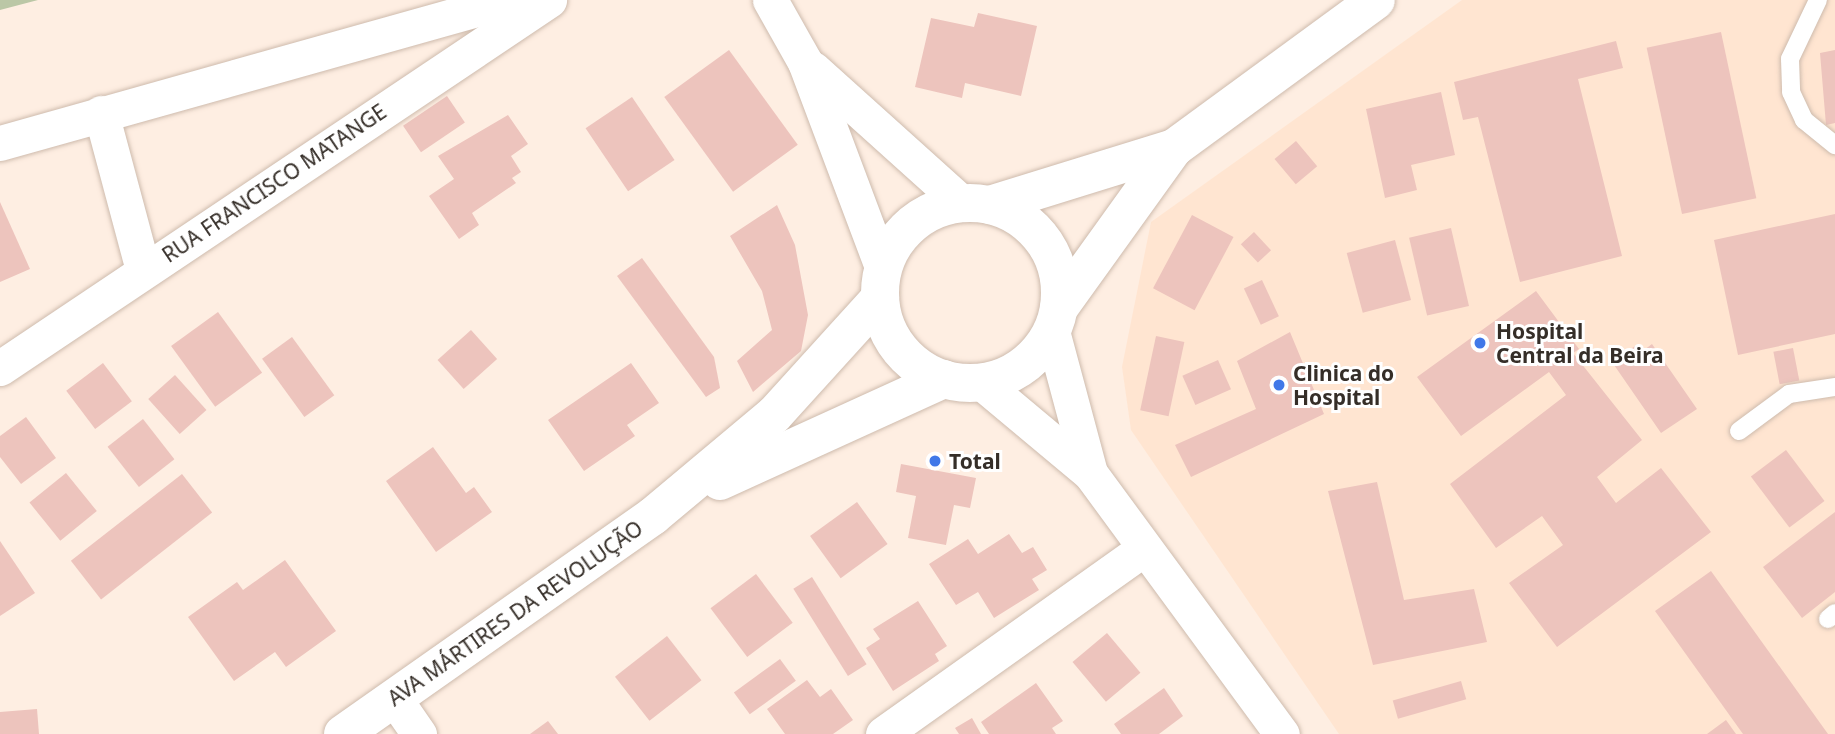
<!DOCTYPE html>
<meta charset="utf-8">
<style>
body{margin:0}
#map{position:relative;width:1835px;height:734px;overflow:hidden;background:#feeee2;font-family:"Noto Sans",sans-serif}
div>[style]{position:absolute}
.built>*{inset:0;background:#ffe5d1}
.water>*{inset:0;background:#bbc7a6}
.building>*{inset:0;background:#edc4bd;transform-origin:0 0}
.roads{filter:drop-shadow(0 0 2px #cebbad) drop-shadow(0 0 2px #cebbad)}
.lane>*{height:18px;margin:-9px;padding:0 9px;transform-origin:9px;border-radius:9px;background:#fff}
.street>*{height:35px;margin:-17.5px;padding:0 17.5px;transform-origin:17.5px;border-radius:17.5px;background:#fff}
.secondary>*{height:38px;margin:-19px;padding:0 19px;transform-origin:19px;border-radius:19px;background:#fff}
.secondary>.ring{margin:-19px;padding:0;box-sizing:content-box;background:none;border:38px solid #fff;border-radius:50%}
.dots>*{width:19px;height:19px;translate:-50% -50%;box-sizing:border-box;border:4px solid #fff;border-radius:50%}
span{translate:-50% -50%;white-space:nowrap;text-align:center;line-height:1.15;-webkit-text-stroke:6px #fff;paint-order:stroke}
.street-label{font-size:21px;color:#352e28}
.poi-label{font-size:21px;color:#352e28;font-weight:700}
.left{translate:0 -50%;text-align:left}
</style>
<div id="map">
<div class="built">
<i style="clip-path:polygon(1462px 0,1835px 0,1835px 734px,1339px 734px,1131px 430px,1122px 367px,1151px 222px)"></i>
</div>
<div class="water">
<i style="clip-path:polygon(0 0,38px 0,0 10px)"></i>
</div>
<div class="building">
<i style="clip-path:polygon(978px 13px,1037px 26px,1021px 96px,965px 83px,962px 98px,915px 87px,931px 18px,974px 27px)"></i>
<i style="left:1721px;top:32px;width:170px;height:76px;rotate:78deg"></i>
<i style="clip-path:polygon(1616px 41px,1623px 68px,1578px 79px,1622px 256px,1520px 282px,1478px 117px,1463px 120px,1454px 82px)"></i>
<i style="left:729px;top:50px;width:117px;height:80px;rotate:54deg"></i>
<i style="clip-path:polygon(1835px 50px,1835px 123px,1826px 125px,1820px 53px)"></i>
<i style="clip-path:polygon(1441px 92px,1455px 155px,1411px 165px,1417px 190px,1385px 198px,1366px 109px)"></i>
<i style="left:447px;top:96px;width:32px;height:53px;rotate:56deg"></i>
<i style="left:632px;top:97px;width:76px;height:56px;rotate:56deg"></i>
<i style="clip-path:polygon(508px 115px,528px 144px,511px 156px,521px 172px,512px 178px,516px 183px,472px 213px,479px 225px,459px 239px,429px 196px,454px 179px,438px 156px)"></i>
<i style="left:1296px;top:141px;width:33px;height:28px;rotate:50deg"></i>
<i style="clip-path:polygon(0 202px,30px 269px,0 282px)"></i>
<i style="clip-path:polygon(777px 205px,795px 245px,808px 315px,801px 351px,753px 392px,737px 361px,772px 330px,762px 291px,730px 236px)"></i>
<i style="clip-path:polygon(1835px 214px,1835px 334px,1738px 355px,1714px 240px)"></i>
<i style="left:1192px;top:215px;width:47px;height:83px;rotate:28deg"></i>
<i style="left:1451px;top:228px;width:80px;height:43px;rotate:77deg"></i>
<i style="left:1254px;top:232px;width:25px;height:18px;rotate:47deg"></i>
<i style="left:1395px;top:240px;width:62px;height:50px;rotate:75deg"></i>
<i style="clip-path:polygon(642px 258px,714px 357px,720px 388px,706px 397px,617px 276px)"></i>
<i style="left:1262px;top:280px;width:40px;height:20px;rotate:65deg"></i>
<i style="clip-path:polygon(1536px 291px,1579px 349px,1573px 353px,1642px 440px,1597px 477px,1616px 503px,1661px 468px,1711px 532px,1557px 647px,1509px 583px,1563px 545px,1542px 516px,1496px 548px,1450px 484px,1566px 395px,1549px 372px,1461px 436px,1417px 377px)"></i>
<i style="left:218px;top:312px;width:75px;height:58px;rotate:54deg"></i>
<i style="left:471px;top:330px;width:39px;height:45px;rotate:48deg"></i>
<i style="clip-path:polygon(1290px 332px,1324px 414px,1191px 477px,1175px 445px,1256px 409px,1237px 361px)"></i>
<i style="left:1156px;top:336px;width:29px;height:76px;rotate:12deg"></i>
<i style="left:292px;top:337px;width:72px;height:37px;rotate:54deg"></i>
<i style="clip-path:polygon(1652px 344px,1697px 409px,1661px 433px,1612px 362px,1635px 346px,1640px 353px)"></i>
<i style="left:1793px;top:348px;width:33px;height:20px;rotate:79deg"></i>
<i style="left:1218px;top:360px;width:32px;height:39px;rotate:66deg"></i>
<i style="left:103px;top:363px;width:48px;height:46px;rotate:53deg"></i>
<i style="clip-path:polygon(631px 363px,659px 403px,627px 425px,635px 436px,584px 471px,548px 420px)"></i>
<i style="left:175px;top:375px;width:47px;height:36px;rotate:48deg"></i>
<i style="clip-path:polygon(26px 417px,56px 458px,21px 484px,0 457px,0 436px)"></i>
<i style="left:143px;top:419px;width:51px;height:45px;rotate:52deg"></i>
<i style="clip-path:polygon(433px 447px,466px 493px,474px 487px,492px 512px,436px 552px,386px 481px)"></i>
<i style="left:1786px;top:450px;width:64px;height:44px;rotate:53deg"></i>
<i style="clip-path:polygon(901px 464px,976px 478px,970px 508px,954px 505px,946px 545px,908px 538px,916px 496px,896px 492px)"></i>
<i style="left:66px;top:473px;width:49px;height:47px;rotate:51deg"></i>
<i style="left:182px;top:474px;width:49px;height:141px;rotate:52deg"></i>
<i style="clip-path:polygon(1377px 482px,1404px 600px,1474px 589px,1487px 642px,1373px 665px,1328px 491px)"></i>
<i style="left:857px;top:502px;width:52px;height:58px;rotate:54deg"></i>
<i style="clip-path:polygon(1835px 512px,1835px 592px,1802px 618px,1763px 567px)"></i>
<i style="clip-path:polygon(1009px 534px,1022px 553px,1033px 547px,1047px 570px,1032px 579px,1039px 590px,994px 618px,978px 592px,956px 605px,929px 564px,968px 539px,978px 554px)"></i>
<i style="clip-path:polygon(0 541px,35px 593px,0 616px)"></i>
<i style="clip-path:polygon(285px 560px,336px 631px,286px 667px,275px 652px,234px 681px,188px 617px,237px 582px,243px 590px)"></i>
<i style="clip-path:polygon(1711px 571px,1828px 734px,1743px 734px,1655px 611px)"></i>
<i style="left:756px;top:574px;width:61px;height:57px;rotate:53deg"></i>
<i style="left:812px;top:577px;width:103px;height:22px;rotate:58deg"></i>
<i style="clip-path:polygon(918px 601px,947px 646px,935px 654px,939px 661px,893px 691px,866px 648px,880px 639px,873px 629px)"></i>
<i style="left:1107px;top:633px;width:52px;height:45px;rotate:50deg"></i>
<i style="left:667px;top:636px;width:56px;height:66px;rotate:52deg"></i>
<i style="left:780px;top:659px;width:27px;height:57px;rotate:54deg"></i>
<i style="clip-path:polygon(807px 680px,820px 697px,831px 689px,853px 720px,833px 734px,785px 734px,767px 709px)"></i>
<i style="left:1461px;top:681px;width:19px;height:71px;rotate:74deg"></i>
<i style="clip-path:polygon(1036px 683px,1063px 721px,1052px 728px,1056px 734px,989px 734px,981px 722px)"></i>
<i style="clip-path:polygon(1164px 688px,1183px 716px,1159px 734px,1121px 734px,1114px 724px)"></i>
<i style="clip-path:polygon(37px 709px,39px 734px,0 734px,0 712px)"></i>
<i style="clip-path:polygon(972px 718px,981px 734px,959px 734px,955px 728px)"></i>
<i style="clip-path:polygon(1726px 720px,1736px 734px,1707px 734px)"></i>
<i style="clip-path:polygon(548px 721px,558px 734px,530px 734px)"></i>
</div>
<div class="roads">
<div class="lane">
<i style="left:1818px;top:0;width:65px;rotate:115.4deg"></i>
<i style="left:1790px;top:59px;width:33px;rotate:88deg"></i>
<i style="left:1791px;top:92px;width:31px;rotate:65deg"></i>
<i style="left:1804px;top:120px;width:40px;rotate:39deg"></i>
<i style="left:1739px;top:431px;width:62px;rotate:-36.5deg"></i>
<i style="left:1789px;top:394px;width:47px;rotate:-8.7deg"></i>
<i style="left:1828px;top:619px;width:9px;rotate:-41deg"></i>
</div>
<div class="street">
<i style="left:770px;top:0;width:71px;rotate:60.6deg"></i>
<i style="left:805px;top:62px;width:222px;rotate:69.4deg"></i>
<i style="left:813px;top:69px;width:200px;rotate:42deg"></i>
<i style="left:101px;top:113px;width:163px;rotate:75deg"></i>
<i style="left:0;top:143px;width:529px;rotate:-15.69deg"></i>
<i style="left:1052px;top:331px;width:147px;rotate:75deg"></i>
<i style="left:0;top:368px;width:661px;rotate:-33.83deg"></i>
<i style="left:981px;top:382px;width:142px;rotate:39.9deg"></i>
<i style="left:1090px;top:473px;width:324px;rotate:53.7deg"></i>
<i style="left:394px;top:698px;width:44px;rotate:55.2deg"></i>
<i style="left:883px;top:734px;width:319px;rotate:-35.4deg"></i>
</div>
<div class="secondary">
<i class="ring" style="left:880px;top:203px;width:142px;height:142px"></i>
<i style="left:990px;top:205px;width:193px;rotate:-17.2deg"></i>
<i style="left:1059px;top:308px;width:197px;rotate:-54.3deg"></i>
<i style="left:1174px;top:148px;width:250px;rotate:-36.2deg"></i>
<i style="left:720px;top:481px;width:246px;rotate:-24.5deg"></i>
<i style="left:343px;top:734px;width:379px;rotate:-35.1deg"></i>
<i style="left:653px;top:516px;width:158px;rotate:-39.9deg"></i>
<i style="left:774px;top:415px;width:158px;rotate:-47.8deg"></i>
</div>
</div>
<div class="dots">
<i style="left:1480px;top:343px;background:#4178e8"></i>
<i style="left:1279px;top:385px;background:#4178e8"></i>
<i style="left:935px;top:461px;background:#4178e8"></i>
</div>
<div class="street-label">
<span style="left:274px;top:183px;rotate:-34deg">RUA FRANCISCO MATANGE</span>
<span style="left:515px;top:613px;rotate:-35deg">AVA MÁRTIRES DA REVOLUÇÃO</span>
</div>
<div class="poi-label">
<span class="left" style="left:1496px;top:343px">Hospital<br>Central da Beira</span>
<span class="left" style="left:1293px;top:385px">Clinica do<br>Hospital</span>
<span class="left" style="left:949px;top:461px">Total</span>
</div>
</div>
